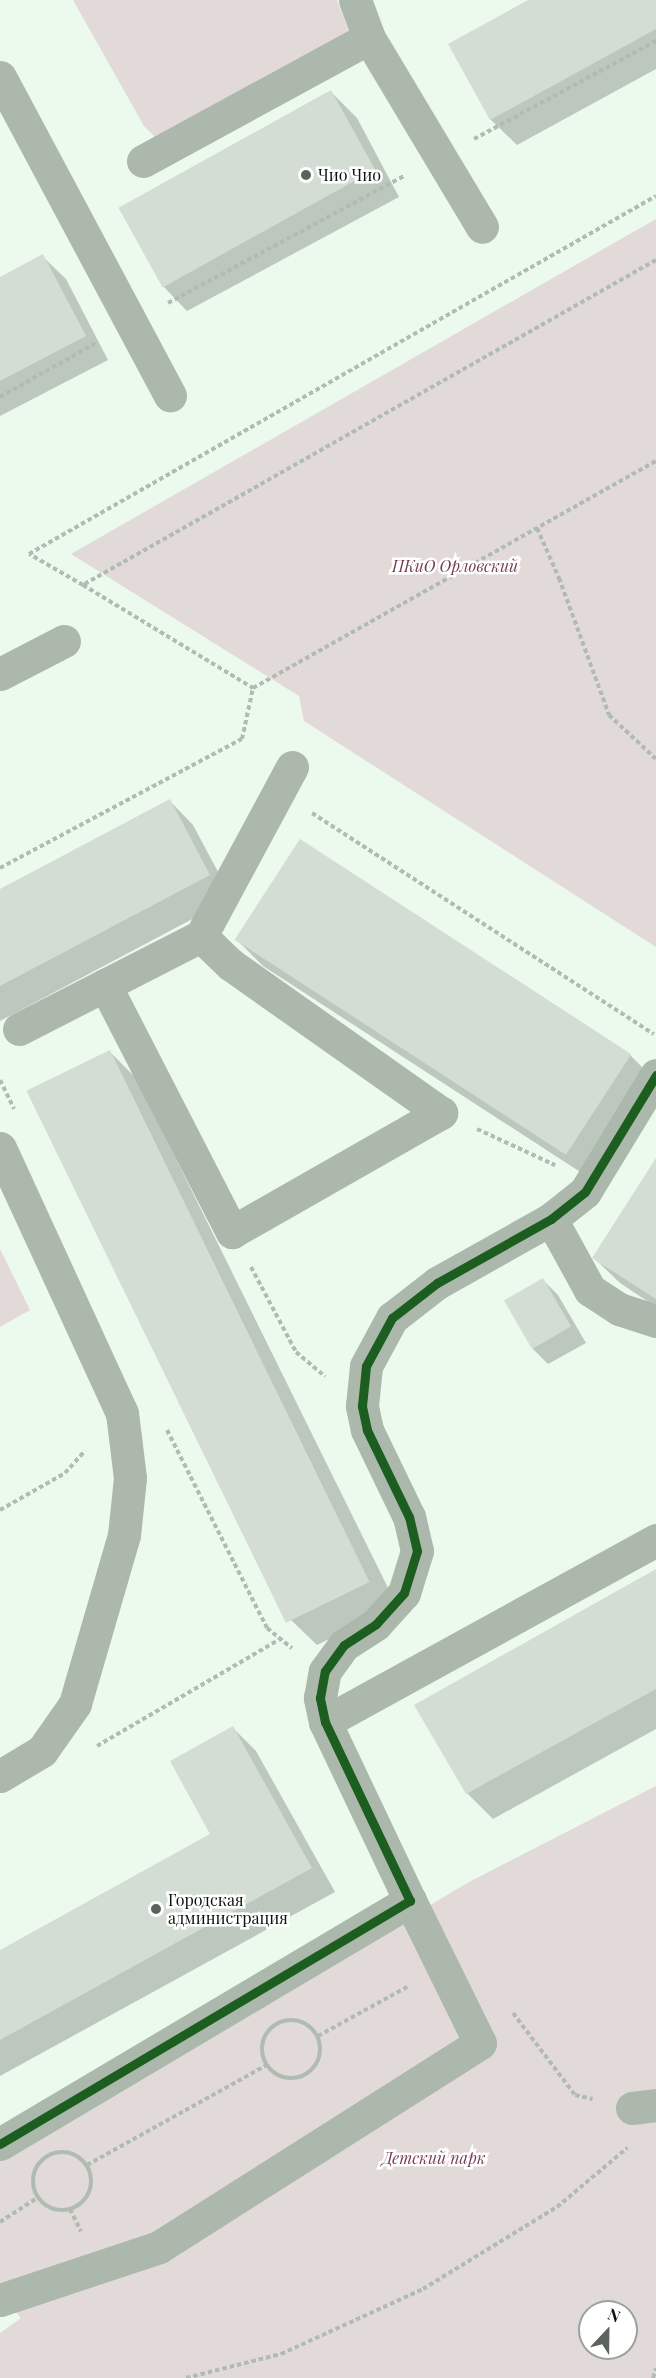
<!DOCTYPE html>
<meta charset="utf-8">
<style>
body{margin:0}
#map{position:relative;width:656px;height:2378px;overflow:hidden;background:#ecf9ed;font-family:"Playfair Display",serif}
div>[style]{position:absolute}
.green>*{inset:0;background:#e2d9d9}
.shadow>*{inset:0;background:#0003}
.building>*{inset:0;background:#d3ddd3;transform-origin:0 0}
.path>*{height:4px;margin-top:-2px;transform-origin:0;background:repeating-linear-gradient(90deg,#b0bbb2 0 4.5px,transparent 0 7.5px)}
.path>.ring{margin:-2px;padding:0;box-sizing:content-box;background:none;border:4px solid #b0bbb2;border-radius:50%}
.minor>*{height:33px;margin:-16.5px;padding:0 16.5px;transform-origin:16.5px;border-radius:16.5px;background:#acb8ac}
.cycleway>*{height:9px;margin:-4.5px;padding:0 4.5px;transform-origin:4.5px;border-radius:4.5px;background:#1b5e20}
.dots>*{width:16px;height:16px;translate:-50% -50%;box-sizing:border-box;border:3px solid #fff;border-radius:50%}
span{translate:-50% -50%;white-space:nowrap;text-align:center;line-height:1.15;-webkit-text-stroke:5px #fff;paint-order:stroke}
.poi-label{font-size:16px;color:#0b130c}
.left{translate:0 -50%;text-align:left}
.park-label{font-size:16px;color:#763e56;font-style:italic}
.north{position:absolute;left:578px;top:2300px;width:60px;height:60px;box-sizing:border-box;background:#fff;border:2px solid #9da19e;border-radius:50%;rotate:22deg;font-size:16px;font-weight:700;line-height:24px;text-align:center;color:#0b130c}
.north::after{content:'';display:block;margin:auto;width:21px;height:27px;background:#5a645b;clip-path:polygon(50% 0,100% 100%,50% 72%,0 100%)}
</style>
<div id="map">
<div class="green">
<i style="clip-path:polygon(73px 0,337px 0,350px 34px,158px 140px,144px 126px)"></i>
<i style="clip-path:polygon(656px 219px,656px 947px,304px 721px,299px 696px,71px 554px)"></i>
<i style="clip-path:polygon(0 1249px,30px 1310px,0 1327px)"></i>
<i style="clip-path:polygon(evenodd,656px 1786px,656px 2378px,0 2378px,0 2333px,21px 2318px,0 2293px,0 2161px,469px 1882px,656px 1786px,590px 2312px,626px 2312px,626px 2348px,590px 2348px,590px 2312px)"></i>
</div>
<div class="shadow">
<i style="clip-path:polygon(531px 0,656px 0,656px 69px,517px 145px,491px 120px,450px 44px)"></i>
<i style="clip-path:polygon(331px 92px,357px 118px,399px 197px,187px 311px,162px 285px)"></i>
<i style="clip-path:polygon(42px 256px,66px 279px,108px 360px,0 416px,0 278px)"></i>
<i style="clip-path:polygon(170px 801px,193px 825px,232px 898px,0 1021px,0 891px)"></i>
<i style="clip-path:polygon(237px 940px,630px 1055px,656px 1081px,591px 1179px,263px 966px)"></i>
<i style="clip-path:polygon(110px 1052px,136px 1078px,397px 1606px,317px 1645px,291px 1620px,29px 1092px)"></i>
<i style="clip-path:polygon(656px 1161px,656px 1307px,620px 1283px,594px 1258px)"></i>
<i style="clip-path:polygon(543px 1280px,558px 1295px,586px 1343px,548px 1364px,533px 1349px)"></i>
<i style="clip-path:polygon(656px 1571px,656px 1729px,493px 1819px,467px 1793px)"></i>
<i style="clip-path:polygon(233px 1728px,256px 1751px,335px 1892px,0 2076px,0 1952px,212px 1835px)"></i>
</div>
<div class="building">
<i style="clip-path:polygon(528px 0,656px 0,656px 29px,490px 120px,448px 44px)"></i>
<i style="left:331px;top:90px;width:91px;height:243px;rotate:61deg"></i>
<i style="clip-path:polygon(43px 254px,86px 336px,0 381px,0 277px)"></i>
<i style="clip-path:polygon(170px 799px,210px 875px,0 986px,0 889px)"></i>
<i style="left:300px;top:839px;width:395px;height:120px;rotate:33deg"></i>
<i style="left:110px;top:1050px;width:592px;height:93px;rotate:64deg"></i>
<i style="clip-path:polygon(656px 1158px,656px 1299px,592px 1258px)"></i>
<i style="left:543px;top:1278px;width:56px;height:45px;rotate:60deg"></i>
<i style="clip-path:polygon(656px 1569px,656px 1689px,466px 1794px,414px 1705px)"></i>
<i style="clip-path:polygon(233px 1726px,312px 1868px,0 2040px,0 1950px,210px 1834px,170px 1761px)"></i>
</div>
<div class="path">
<i style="left:474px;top:139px;width:207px;rotate:-28.3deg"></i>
<i style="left:656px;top:260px;width:659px;rotate:150.44deg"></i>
<i style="left:83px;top:585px;width:199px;rotate:31.2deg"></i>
<i style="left:253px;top:688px;width:463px;rotate:-29.4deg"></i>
<i style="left:168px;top:303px;width:268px;rotate:-28.3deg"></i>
<i style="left:0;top:397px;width:110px;rotate:-29.4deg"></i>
<i style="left:537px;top:528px;width:55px;rotate:66.3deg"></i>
<i style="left:559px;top:578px;width:146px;rotate:69.9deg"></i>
<i style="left:609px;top:715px;width:64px;rotate:43.1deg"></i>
<i style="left:83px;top:585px;width:62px;rotate:-150.1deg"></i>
<i style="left:29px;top:554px;width:722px;rotate:-29.73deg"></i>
<i style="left:312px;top:813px;width:407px;rotate:32.9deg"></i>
<i style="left:0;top:868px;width:274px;rotate:-28.1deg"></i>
<i style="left:242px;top:739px;width:52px;rotate:-77.8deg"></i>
<i style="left:0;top:1080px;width:32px;rotate:64deg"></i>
<i style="left:477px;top:1129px;width:86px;rotate:24.8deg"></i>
<i style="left:251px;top:1267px;width:96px;rotate:62.1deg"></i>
<i style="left:296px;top:1352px;width:38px;rotate:40deg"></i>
<i style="left:167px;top:1430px;width:222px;rotate:63.2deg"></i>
<i style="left:267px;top:1628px;width:32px;rotate:39deg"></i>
<i style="left:0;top:1510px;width:75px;rotate:-29.6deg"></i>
<i style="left:65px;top:1473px;width:30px;rotate:-48deg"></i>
<i style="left:97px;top:1746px;width:212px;rotate:-30.3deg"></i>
<i style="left:513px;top:2013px;width:103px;rotate:52.9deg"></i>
<i style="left:575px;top:2095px;width:18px;rotate:13deg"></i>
<i class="ring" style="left:262px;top:2020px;width:54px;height:54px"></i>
<i style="left:318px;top:2036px;width:102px;rotate:-28.8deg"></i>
<i class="ring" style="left:33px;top:2152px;width:54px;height:54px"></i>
<i style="left:87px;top:2165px;width:206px;rotate:-29.1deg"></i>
<i style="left:70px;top:2209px;width:25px;rotate:64deg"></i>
<i style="left:0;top:2222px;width:44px;rotate:-33deg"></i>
<i style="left:186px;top:2378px;width:98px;rotate:-14.2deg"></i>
<i style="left:281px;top:2354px;width:156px;rotate:-24.6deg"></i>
<i style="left:423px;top:2289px;width:157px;rotate:-31.5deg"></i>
<i style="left:557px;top:2207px;width:92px;rotate:-40.1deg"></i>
<i style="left:653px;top:2378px;width:10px;rotate:-73deg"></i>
</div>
<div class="minor">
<i style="left:355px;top:0;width:40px;rotate:69.8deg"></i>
<i style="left:369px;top:38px;width:220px;rotate:59.1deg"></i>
<i style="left:0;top:77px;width:361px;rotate:61.9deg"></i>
<i style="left:143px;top:161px;width:257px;rotate:-28.6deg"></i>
<i style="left:0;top:674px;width:72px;rotate:-27.3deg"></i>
<i style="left:105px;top:985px;width:278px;rotate:62.8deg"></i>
<i style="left:232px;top:1232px;width:241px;rotate:-29.7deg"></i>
<i style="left:441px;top:1113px;width:257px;rotate:-144.8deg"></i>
<i style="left:231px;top:965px;width:42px;rotate:-136deg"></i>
<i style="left:19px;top:1029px;width:204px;rotate:-27.1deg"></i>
<i style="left:201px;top:936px;width:192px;rotate:-61.7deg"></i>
<i style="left:0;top:1148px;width:292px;rotate:65.3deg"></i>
<i style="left:122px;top:1413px;width:65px;rotate:83deg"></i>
<i style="left:130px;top:1478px;width:57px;rotate:96deg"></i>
<i style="left:124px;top:1535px;width:176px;rotate:106.2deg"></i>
<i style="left:75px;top:1704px;width:57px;rotate:125.1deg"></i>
<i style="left:42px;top:1751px;width:49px;rotate:149.2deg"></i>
<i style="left:551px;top:1219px;width:81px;rotate:61.2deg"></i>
<i style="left:590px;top:1290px;width:35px;rotate:33deg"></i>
<i style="left:619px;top:1309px;width:39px;rotate:18deg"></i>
<i style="left:325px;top:1722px;width:378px;rotate:-28.8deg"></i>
<i style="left:632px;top:2108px;width:24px;rotate:-7deg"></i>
<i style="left:0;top:2144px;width:477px;rotate:-30.7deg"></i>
<i style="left:410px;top:1901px;width:198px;rotate:-115.4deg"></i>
<i style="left:325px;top:1722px;width:25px;rotate:-102deg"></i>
<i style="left:320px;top:1698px;width:27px;rotate:-80deg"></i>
<i style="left:325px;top:1671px;width:32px;rotate:-54deg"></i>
<i style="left:344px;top:1645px;width:38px;rotate:-33deg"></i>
<i style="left:376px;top:1624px;width:42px;rotate:-47.9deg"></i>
<i style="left:404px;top:1593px;width:44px;rotate:-72.8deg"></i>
<i style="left:417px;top:1551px;width:35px;rotate:-103deg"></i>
<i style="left:409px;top:1517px;width:97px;rotate:-115.8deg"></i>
<i style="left:367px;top:1430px;width:25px;rotate:-102deg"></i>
<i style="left:362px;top:1406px;width:40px;rotate:-84.3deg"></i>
<i style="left:366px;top:1366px;width:55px;rotate:-61.6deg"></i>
<i style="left:392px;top:1318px;width:57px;rotate:-37.9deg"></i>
<i style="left:437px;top:1283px;width:131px;rotate:-29.3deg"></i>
<i style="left:551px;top:1219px;width:43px;rotate:-38.5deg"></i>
<i style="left:585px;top:1192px;width:137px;rotate:-58.7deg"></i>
<i style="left:0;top:2300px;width:168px;rotate:-18.4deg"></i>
<i style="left:159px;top:2247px;width:380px;rotate:-32.4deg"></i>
<i style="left:480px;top:2043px;width:158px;rotate:-116.2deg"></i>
</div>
<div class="cycleway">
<i style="left:0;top:2144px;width:477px;rotate:-30.7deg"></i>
<i style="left:410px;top:1901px;width:198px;rotate:-115.4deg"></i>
<i style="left:325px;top:1722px;width:25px;rotate:-102deg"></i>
<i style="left:320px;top:1698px;width:27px;rotate:-80deg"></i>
<i style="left:325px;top:1671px;width:32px;rotate:-54deg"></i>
<i style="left:344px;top:1645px;width:38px;rotate:-33deg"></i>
<i style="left:376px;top:1624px;width:42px;rotate:-47.9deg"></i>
<i style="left:404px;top:1593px;width:44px;rotate:-72.8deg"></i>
<i style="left:417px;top:1551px;width:35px;rotate:-103deg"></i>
<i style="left:409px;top:1517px;width:97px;rotate:-115.8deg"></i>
<i style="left:367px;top:1430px;width:25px;rotate:-102deg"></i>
<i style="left:362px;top:1406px;width:40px;rotate:-84.3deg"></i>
<i style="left:366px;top:1366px;width:55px;rotate:-61.6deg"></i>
<i style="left:392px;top:1318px;width:57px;rotate:-37.9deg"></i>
<i style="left:437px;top:1283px;width:131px;rotate:-29.3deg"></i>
<i style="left:551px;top:1219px;width:43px;rotate:-38.5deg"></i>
<i style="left:585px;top:1192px;width:137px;rotate:-58.7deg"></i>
</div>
<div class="dots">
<i style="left:306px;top:175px;background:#5a645b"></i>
<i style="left:156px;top:1909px;background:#5a645b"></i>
</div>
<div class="poi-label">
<span class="left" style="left:318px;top:175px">Чио Чио</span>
<span class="left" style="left:168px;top:1909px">Городская<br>администрация</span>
</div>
<div class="park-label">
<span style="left:455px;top:566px">ПКиО Орловский</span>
<span style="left:434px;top:2158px">Детский парк</span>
</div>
<div class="north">N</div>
</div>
